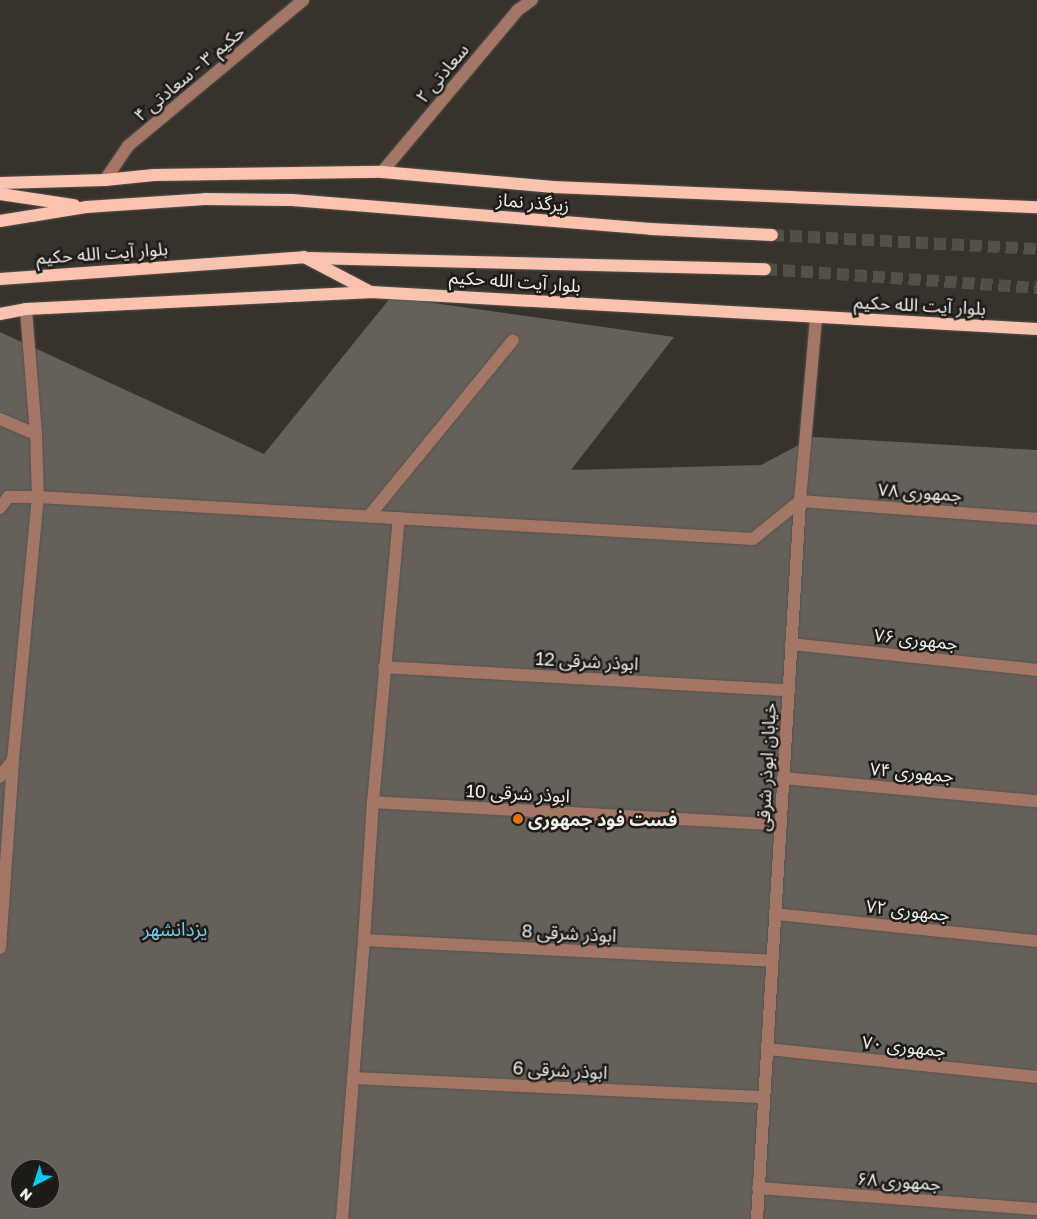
<!DOCTYPE html>
<meta charset="utf-8">
<style>
body{margin:0}
#map{position:relative;width:1037px;height:1219px;overflow:hidden;background:#37332c;font-family:"Golos Text","Noto Sans Arabic",sans-serif}
div>[style]{position:absolute}
.building>*{inset:0;background:#65615a}
.major-tunnel>*{height:12px;margin-top:-6px;transform-origin:0;background:repeating-linear-gradient(90deg,#534f49 0 12px,transparent 0 18px)}
.roads{filter:drop-shadow(0 0 1px #55514b) drop-shadow(0 0 1px #55514b)}
.minor>*{height:12px;margin:-6px;padding:0 6px;transform-origin:6px;border-radius:6px;background:#a27767}
.major>*{height:12px;margin:-6px;padding:0 6px;transform-origin:6px;border-radius:6px;background:#f9c3b0}
.dots>*{width:14px;height:14px;translate:-50% -50%;box-sizing:border-box;border:2px solid #1d1b18;border-radius:50%}
span{translate:-50% -50%;white-space:nowrap;text-align:center;line-height:1.15;-webkit-text-stroke:5px #1d1b18;paint-order:stroke}
.street-label{font-size:18px;color:#f2f0eb}
.poi-label{font-size:18px;color:#f2f0eb;font-weight:700}
.left{translate:0 -50%;text-align:left}
.neighbourhood-label{font-size:19px;color:#71cfef}
.north{position:absolute;left:10px;top:1159px;width:50px;height:50px;box-sizing:border-box;background:#1d1b18;border:1px solid #72706c;border-radius:50%;rotate:220deg;font-size:14px;font-weight:700;line-height:20px;text-align:center;color:#f2f0eb}
.north::after{content:'';display:block;margin:auto;width:18px;height:22px;background:#02cbf9;clip-path:polygon(50% 0,100% 100%,50% 72%,0 100%)}
</style>
<div id="map">
<div class="building">
<i style="clip-path:polygon(evenodd,391px 297px,674px 337px,571px 470px,761px 465px,814px 437px,1037px 450px,1037px 1219px,0 1219px,0 332px,264px 454px,391px 297px,20px 1169px,50px 1169px,50px 1199px,20px 1199px,20px 1169px)"></i>
</div>
<div class="major-tunnel">
<i style="left:772px;top:235px;width:265px;rotate:3deg"></i>
<i style="left:765px;top:269px;width:273px;rotate:4deg"></i>
</div>
<div class="roads">
<div class="minor">
<i style="left:382px;top:172px;width:212px;rotate:-50deg"></i>
<i style="left:518px;top:10px;width:17px;rotate:-36deg"></i>
<i style="left:105px;top:180px;width:41px;rotate:-55.9deg"></i>
<i style="left:128px;top:146px;width:228px;rotate:-39.8deg"></i>
<i style="left:0;top:419px;width:39px;rotate:23deg"></i>
<i style="left:800px;top:501px;width:238px;rotate:4.3deg"></i>
<i style="left:0;top:508px;width:14px;rotate:-54deg"></i>
<i style="left:8px;top:497px;width:30px"></i>
<i style="left:38px;top:497px;width:63px;rotate:-91.8deg"></i>
<i style="left:36px;top:434px;width:125px;rotate:-94.6deg"></i>
<i style="left:369px;top:516px;width:227px;rotate:-50.7deg"></i>
<i style="left:791px;top:644px;width:247px;rotate:6deg"></i>
<i style="left:384px;top:667px;width:406px;rotate:3.3deg"></i>
<i style="left:0;top:777px;width:21px;rotate:-53deg"></i>
<i style="left:783px;top:778px;width:255px;rotate:5.2deg"></i>
<i style="left:373px;top:802px;width:408px;rotate:3.2deg"></i>
<i style="left:775px;top:914px;width:263px;rotate:5.9deg"></i>
<i style="left:364px;top:940px;width:409px;rotate:2.9deg"></i>
<i style="left:0;top:948px;width:188px;rotate:-86deg"></i>
<i style="left:13px;top:760px;width:264px;rotate:-84.6deg"></i>
<i style="left:38px;top:497px;width:716px;rotate:3.36deg"></i>
<i style="left:753px;top:539px;width:60px;rotate:-39deg"></i>
<i style="left:767px;top:1049px;width:271px;rotate:5.9deg"></i>
<i style="left:354px;top:1078px;width:410px;rotate:2.7deg"></i>
<i style="left:758px;top:1188px;width:280px;rotate:4.3deg"></i>
<i style="left:342px;top:1219px;width:280px;rotate:-85.5deg"></i>
<i style="left:364px;top:940px;width:138px;rotate:-86.3deg"></i>
<i style="left:373px;top:802px;width:285px;rotate:-84.8deg"></i>
<i style="left:757px;top:1219px;width:719px;rotate:-86.57deg"></i>
<i style="left:800px;top:501px;width:185px;rotate:-85deg"></i>
</div>
<div class="major">
<i style="left:0;top:183px;width:105px;rotate:-1.6deg"></i>
<i style="left:105px;top:180px;width:49px;rotate:-5.8deg"></i>
<i style="left:154px;top:175px;width:228px;rotate:-0.8deg"></i>
<i style="left:382px;top:172px;width:172px;rotate:5deg"></i>
<i style="left:553px;top:187px;width:484px;rotate:2.4deg"></i>
<i style="left:0;top:194px;width:75px;rotate:8.5deg"></i>
<i style="left:0;top:221px;width:87px;rotate:-9.2deg"></i>
<i style="left:86px;top:207px;width:119px;rotate:-3.8deg"></i>
<i style="left:205px;top:199px;width:87px;rotate:0.7deg"></i>
<i style="left:292px;top:200px;width:360px;rotate:4.6deg"></i>
<i style="left:651px;top:229px;width:121px;rotate:2.8deg"></i>
<i style="left:309px;top:258px;width:456px;rotate:1.4deg"></i>
<i style="left:0;top:279px;width:305px;rotate:-4.1deg"></i>
<i style="left:304px;top:257px;width:76px;rotate:27.6deg"></i>
<i style="left:371px;top:292px;width:667px;rotate:3.18deg"></i>
<i style="left:0;top:314px;width:26px;rotate:-11deg"></i>
<i style="left:26px;top:309px;width:343px;rotate:-2.8deg"></i>
</div>
</div>
<div class="dots">
<i style="left:518px;top:819px;background:#e8710a"></i>
</div>
<div class="street-label">
<span style="left:189px;top:73px;rotate:-40deg">حکیم ۳ - سعادتی ۴</span>
<span style="left:442px;top:73px;rotate:-50deg">سعادتی ۲</span>
<span style="left:533px;top:202px;rotate:5deg">زیرگذر نماز</span>
<span style="left:102px;top:253px;rotate:-4deg">بلوار آیت الله حکیم</span>
<span style="left:515px;top:281px;rotate:4deg">بلوار آیت الله حکیم</span>
<span style="left:920px;top:305px;rotate:3deg">بلوار آیت الله حکیم</span>
<span style="left:920px;top:492px;rotate:4deg">جمهوری ۷۸</span>
<span style="left:916px;top:639px;rotate:6deg">جمهوری ۷۶</span>
<span style="left:587px;top:661px;rotate:3deg">ابوذر شرقی 12</span>
<span style="left:766px;top:767px;rotate:-87deg">خیابان ابوذر شرقی</span>
<span style="left:912px;top:772px;rotate:5deg">جمهوری ۷۴</span>
<span style="left:518px;top:793px;rotate:3deg">ابوذر شرقی 10</span>
<span style="left:908px;top:910px;rotate:6deg">جمهوری ۷۲</span>
<span style="left:569px;top:933px;rotate:3deg">ابوذر شرقی 8</span>
<span style="left:904px;top:1046px;rotate:6deg">جمهوری ۷۰</span>
<span style="left:560px;top:1070px;rotate:3deg">ابوذر شرقی 6</span>
<span style="left:899px;top:1181px;rotate:4deg">جمهوری ۶۸</span>
</div>
<div class="poi-label">
<span class="left" style="left:528px;top:819px">فست فود جمهوری</span>
</div>
<div class="neighbourhood-label">
<span style="left:175px;top:929px">یزدانشهر</span>
</div>
<div class="north">N</div>
</div>
